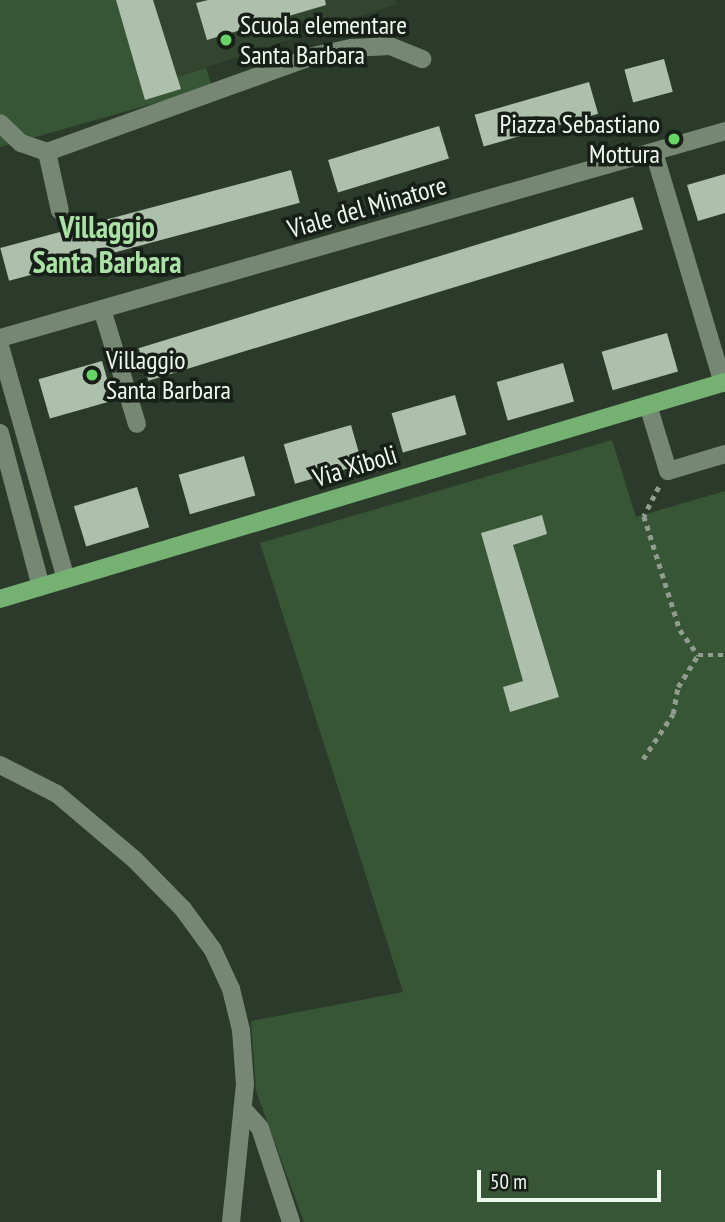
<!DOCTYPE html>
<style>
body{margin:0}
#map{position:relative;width:725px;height:1222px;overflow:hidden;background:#2b3a2a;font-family:"PT Sans Narrow",sans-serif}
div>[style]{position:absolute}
.built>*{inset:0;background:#31452f}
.green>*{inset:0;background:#375635}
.building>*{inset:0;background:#adc0ac;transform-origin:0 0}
.path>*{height:4.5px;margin-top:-2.25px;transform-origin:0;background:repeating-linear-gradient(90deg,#8f9c8e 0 5px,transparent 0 10px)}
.minor>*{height:18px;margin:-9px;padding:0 9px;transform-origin:9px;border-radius:9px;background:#768874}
.major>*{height:18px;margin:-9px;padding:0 9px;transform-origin:9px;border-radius:9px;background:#75b172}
.dots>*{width:19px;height:19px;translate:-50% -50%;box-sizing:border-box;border:4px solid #181f18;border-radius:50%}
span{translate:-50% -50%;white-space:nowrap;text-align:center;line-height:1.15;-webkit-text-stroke:7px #181f18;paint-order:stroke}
.poi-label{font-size:26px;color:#eef8ed}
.left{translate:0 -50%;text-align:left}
.right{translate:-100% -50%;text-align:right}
.street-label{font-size:26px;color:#eef8ed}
.quarter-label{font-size:30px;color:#aae2a6;font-weight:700}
.scale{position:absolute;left:477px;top:1170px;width:184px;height:32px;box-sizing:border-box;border:4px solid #eef8ed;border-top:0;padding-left:9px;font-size:21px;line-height:24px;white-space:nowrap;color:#eef8ed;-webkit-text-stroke:5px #181f18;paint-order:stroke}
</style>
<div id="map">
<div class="built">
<i style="clip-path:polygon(153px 0,395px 0,397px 4px,177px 77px)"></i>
</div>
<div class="green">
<i style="clip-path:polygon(0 0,153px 0,177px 77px,206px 68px,212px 87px,0 147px)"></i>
<i style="clip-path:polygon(612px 440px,636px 517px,725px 491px,725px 1222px,304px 1222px,256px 1091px,251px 1021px,403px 992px,260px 543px)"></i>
</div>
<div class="building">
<i style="clip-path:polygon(116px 0,153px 0,181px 89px,145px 100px)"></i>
<i style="clip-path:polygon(208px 0,325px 0,326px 5px,207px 40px,196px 3px)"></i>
<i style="left:664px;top:59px;width:34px;height:41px;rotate:75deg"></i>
<i style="left:589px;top:82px;width:33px;height:119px;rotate:74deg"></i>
<i style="left:439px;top:126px;width:34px;height:116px;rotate:73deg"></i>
<i style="left:291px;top:170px;width:34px;height:301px;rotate:75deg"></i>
<i style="clip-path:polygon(725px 174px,725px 213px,698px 221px,687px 185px)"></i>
<i style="left:633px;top:197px;width:34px;height:517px;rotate:73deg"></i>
<i style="left:667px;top:333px;width:40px;height:68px;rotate:74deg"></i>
<i style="left:102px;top:361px;width:41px;height:66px;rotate:74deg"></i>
<i style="left:563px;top:363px;width:40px;height:69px;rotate:74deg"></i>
<i style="left:455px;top:395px;width:41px;height:66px;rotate:74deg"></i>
<i style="left:351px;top:425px;width:41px;height:70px;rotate:74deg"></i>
<i style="left:244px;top:456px;width:41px;height:68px;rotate:74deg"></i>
<i style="left:137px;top:487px;width:42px;height:66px;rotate:73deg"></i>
<i style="clip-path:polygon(542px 515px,547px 534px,513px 545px,559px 697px,510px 712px,503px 687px,523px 681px,481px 533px)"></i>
</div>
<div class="path">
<i style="left:659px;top:487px;width:33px;rotate:117deg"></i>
<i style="left:644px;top:516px;width:120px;rotate:72.5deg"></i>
<i style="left:680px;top:630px;width:31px;rotate:54deg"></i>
<i style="left:698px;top:655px;width:27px"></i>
<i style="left:643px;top:759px;width:54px;rotate:-56.3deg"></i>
<i style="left:673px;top:714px;width:27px;rotate:-80deg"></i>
<i style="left:678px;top:687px;width:38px;rotate:-58deg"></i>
</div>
<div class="minor">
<i style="left:0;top:123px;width:29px;rotate:44deg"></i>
<i style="left:21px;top:143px;width:28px;rotate:19deg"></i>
<i style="left:47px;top:152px;width:283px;rotate:-19.8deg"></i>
<i style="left:313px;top:56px;width:40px;rotate:-12deg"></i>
<i style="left:352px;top:48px;width:38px;rotate:-3deg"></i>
<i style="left:390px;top:46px;width:35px;rotate:22deg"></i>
<i style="left:47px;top:152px;width:60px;rotate:77.6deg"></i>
<i style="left:654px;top:152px;width:241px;rotate:73.4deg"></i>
<i style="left:102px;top:309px;width:120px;rotate:73.1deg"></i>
<i style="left:0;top:338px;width:754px;rotate:-15.93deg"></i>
<i style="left:0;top:346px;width:242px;rotate:74.2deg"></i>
<i style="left:648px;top:405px;width:69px;rotate:73.1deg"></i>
<i style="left:668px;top:471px;width:59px;rotate:-16.6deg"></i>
<i style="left:0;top:433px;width:159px;rotate:75.1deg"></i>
<i style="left:0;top:765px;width:64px;rotate:27deg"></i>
<i style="left:57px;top:794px;width:102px;rotate:40.2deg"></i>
<i style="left:135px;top:860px;width:69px;rotate:45.6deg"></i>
<i style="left:183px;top:909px;width:51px;rotate:53.8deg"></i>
<i style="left:213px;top:950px;width:43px;rotate:65.2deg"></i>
<i style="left:231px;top:989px;width:42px;rotate:76.3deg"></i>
<i style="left:241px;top:1030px;width:54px;rotate:85.8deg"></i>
<i style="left:245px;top:1084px;width:139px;rotate:95.8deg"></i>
<i style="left:243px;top:1109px;width:25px;rotate:48deg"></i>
<i style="left:260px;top:1128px;width:99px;rotate:71.7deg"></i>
</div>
<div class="major">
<i style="left:0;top:599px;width:757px;rotate:-16.66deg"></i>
</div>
<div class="dots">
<i style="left:226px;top:40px;background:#68d465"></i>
<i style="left:674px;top:139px;background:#68d465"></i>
<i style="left:92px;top:375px;background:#68d465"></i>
</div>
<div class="poi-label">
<span class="left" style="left:240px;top:40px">Scuola elementare<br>Santa Barbara</span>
<span class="right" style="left:660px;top:139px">Piazza Sebastiano<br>Mottura</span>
<span class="left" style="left:106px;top:375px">Villaggio<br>Santa Barbara</span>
</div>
<div class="street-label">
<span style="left:367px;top:207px;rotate:-16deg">Viale del Minatore</span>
<span style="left:355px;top:466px;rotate:-17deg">Via Xiboli</span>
</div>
<div class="quarter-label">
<span style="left:107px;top:244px">Villaggio<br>Santa Barbara</span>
</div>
<div class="scale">50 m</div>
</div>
